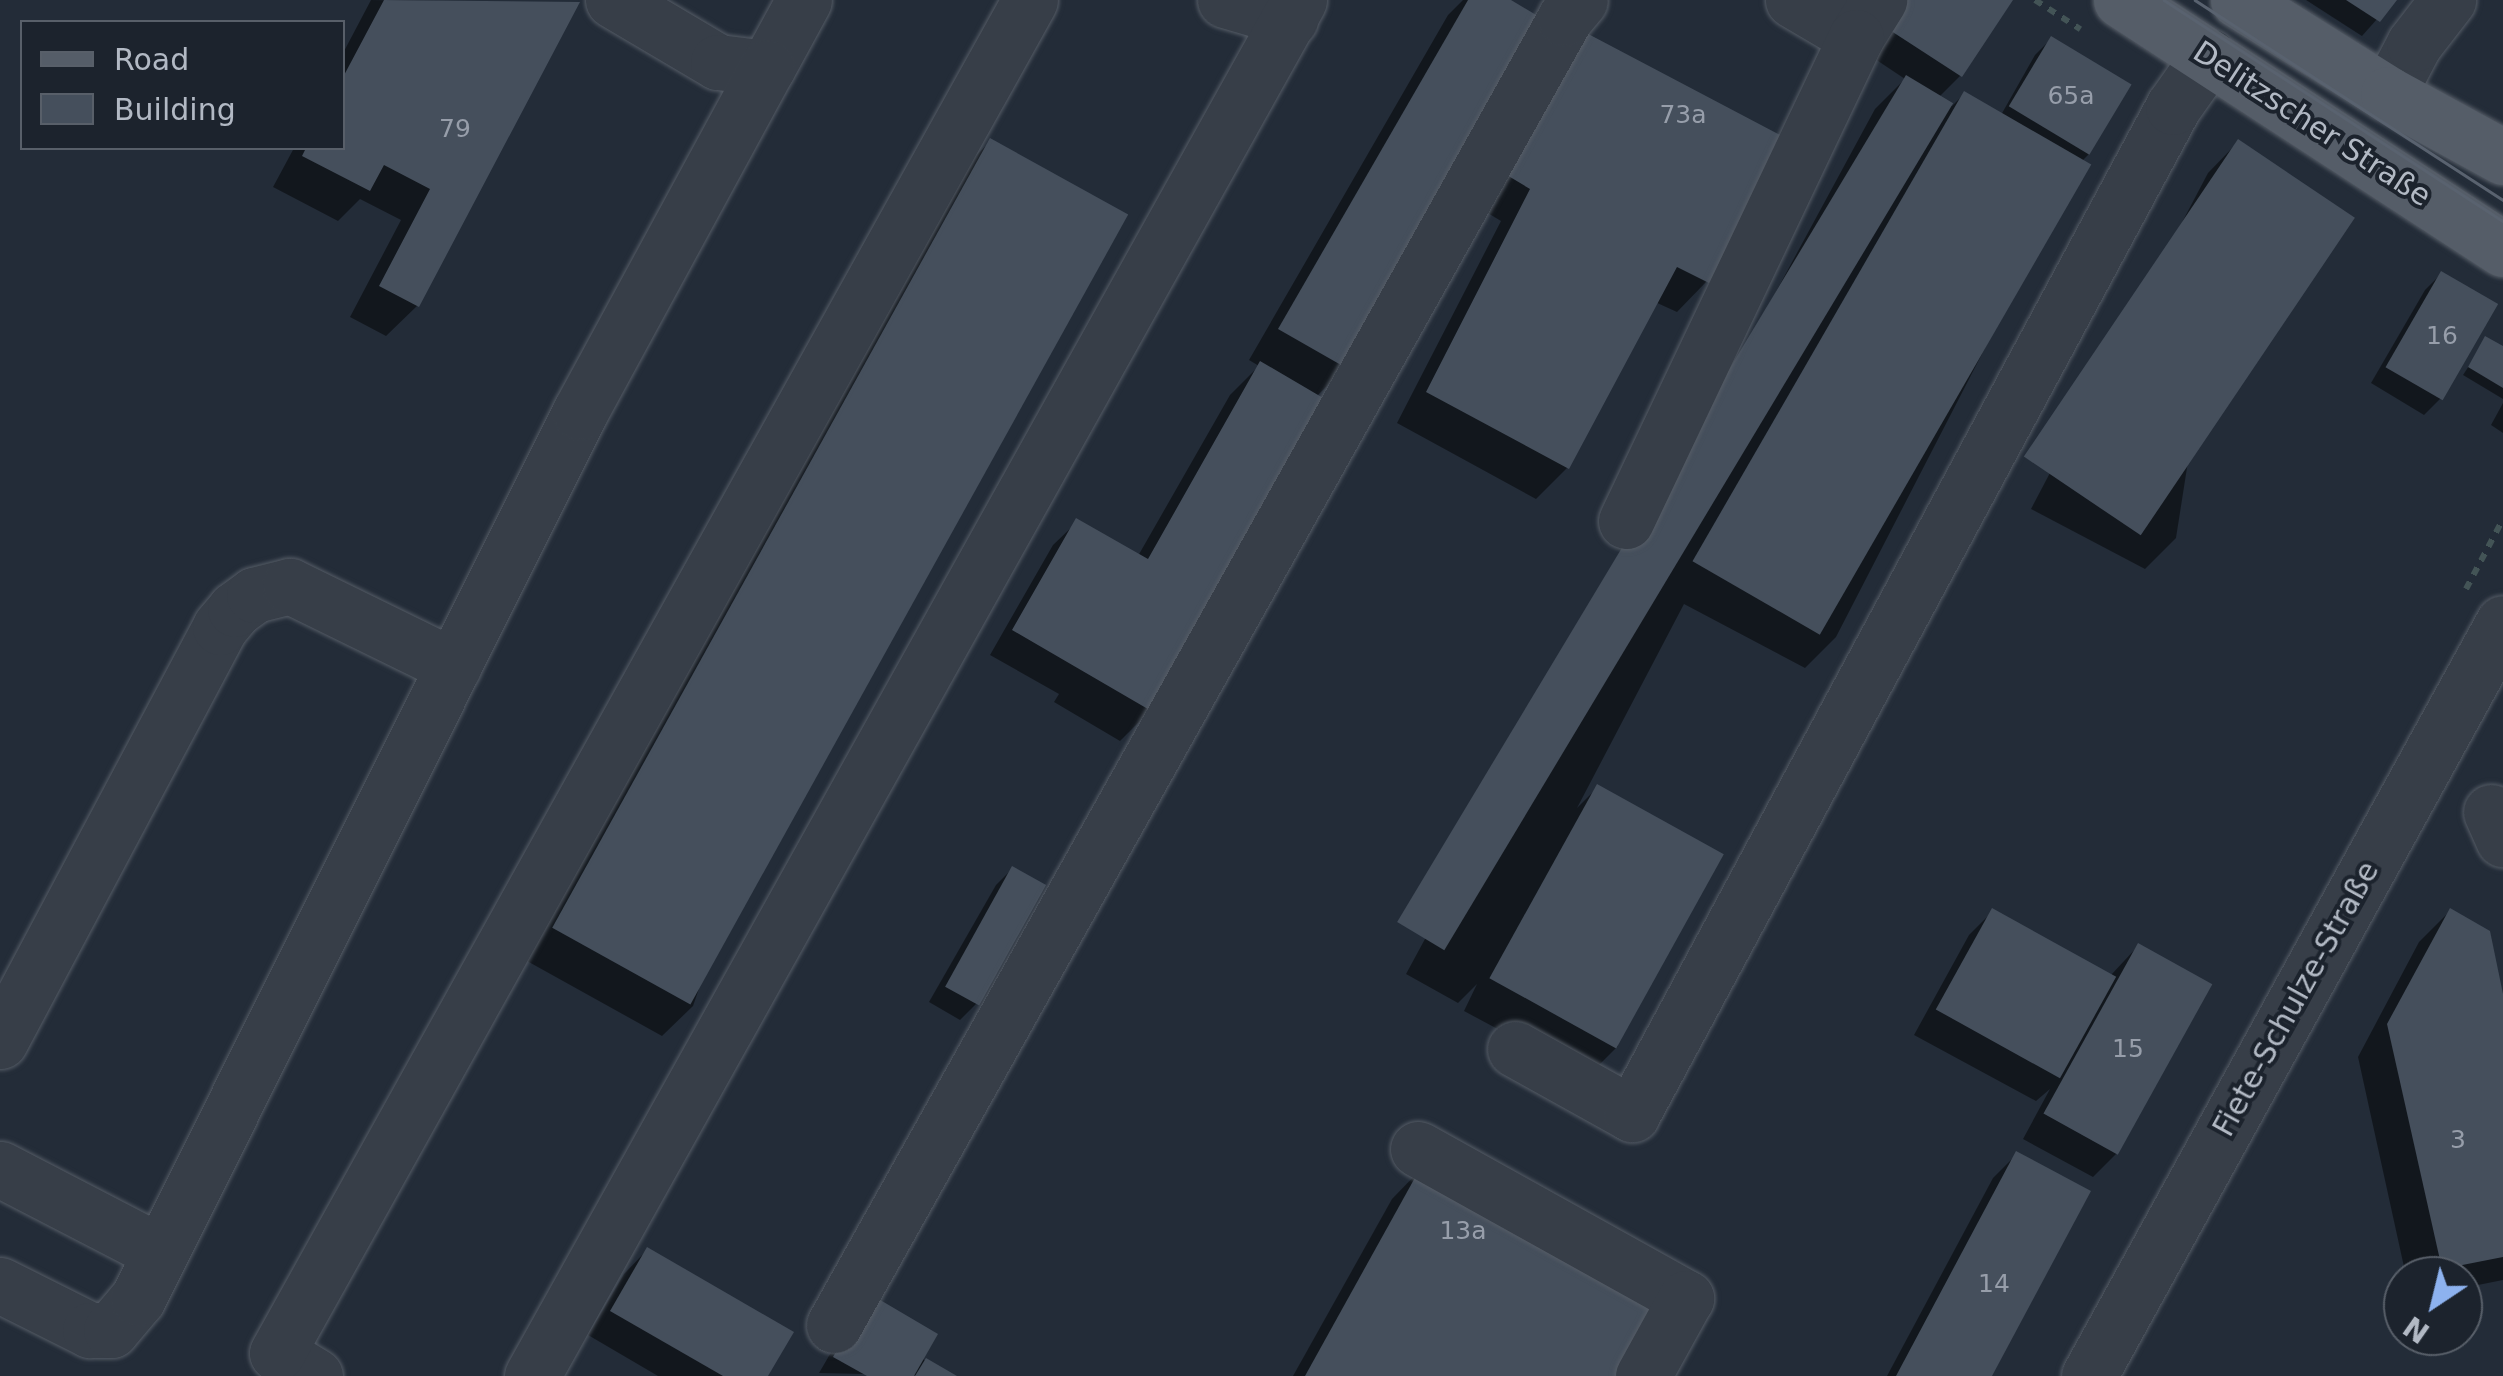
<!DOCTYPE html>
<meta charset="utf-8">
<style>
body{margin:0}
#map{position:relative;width:2503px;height:1376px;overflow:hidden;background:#232c38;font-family:"DejaVu Sans",sans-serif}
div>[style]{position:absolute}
.shadow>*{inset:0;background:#0007}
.building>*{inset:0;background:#454f5c;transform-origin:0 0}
.path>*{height:6px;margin-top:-3px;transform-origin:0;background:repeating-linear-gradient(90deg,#435456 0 8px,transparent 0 16px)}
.roads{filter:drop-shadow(0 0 2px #555c66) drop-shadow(0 0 2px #555c66)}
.minor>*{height:55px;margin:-27.5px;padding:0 27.5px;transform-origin:27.5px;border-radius:27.5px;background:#373e48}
.major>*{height:55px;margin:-27.5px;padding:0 27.5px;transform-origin:27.5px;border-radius:27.5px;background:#555d68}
.tram>*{height:2.5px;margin:-1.25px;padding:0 1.25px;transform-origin:1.25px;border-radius:1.25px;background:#59626f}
span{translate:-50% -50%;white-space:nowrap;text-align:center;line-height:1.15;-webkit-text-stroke:8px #1c232d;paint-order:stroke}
.number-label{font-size:25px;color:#979eaa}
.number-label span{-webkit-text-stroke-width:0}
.street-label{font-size:30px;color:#b2b9c4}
.legend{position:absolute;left:20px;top:20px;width:325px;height:130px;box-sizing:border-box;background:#1c232d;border:2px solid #585f69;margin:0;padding:12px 18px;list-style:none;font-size:30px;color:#b2b9c4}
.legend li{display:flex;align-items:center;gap:20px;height:50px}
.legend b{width:50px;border:2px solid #585f69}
.north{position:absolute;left:2383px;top:1256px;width:100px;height:100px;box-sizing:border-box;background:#1c232d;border:2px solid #585f69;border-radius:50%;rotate:215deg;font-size:28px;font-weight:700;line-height:40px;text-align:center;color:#b2b9c4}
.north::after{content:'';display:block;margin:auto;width:35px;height:45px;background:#8db2ef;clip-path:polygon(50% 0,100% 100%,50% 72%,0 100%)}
</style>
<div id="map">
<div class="shadow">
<i style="clip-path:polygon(371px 0,577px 3px,417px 306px,386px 336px,350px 317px,401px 220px,360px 199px,338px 221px,273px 187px,294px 148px,342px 148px,342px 55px)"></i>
<i style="clip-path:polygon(1463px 0,1506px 0,1346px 367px,1316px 397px,1151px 710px,1120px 741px,1054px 702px,1059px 694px,990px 655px,1053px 545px,1077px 522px,1138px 556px,1230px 395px,1259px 366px,1249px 360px,1448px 15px)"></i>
<i style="clip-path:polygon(1897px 0,2010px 0,1960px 76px,1939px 97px,1952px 106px,1964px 94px,2001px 115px,2035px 55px,2051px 39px,2089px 154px,2081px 162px,1836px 637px,1805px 668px,1684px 604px,1577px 808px,1598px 787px,1618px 1046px,1587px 1077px,1464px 1011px,1477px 984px,1458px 1003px,1406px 974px,1875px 109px,1905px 79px,1863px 51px)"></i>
<i style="clip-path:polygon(2306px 0,2394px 0,2362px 36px)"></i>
<i style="clip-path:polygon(1545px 61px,1707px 281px,1677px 312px,1655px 302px,1567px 468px,1536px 499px,1397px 423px,1501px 221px,1471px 203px)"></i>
<i style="clip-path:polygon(991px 141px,693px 1006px,662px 1036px,527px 961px,960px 171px)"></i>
<i style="clip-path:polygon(2238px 142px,2176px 538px,2145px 569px,2031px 509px,2208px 173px)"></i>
<i style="clip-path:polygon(2441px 274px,2440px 399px,2424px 415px,2371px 383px,2425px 290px)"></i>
<i style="clip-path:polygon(2486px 340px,2503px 349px,2503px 399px,2463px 375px)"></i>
<i style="clip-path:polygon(2503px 403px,2503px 433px,2491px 425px)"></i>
<i style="clip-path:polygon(1012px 869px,976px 1004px,960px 1020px,929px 1002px,996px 885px)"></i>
<i style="clip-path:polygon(1993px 911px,2111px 975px,2138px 946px,2117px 1153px,2093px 1177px,2023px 1139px,2050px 1089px,2036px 1101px,1914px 1035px,1969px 935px)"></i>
<i style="clip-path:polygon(2450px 911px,2503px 1007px,2503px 1280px,2463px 1288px,2463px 1276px,2406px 1276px,2358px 1057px,2419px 942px)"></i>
<i style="clip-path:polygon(2017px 1154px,1990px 1376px,1887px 1376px,1993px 1178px)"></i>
<i style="clip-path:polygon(1422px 1168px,1613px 1376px,1293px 1376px,1392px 1199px)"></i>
<i style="clip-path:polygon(647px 1250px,765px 1376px,658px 1376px,588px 1335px,624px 1274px)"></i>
<i style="clip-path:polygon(854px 1313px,921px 1358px,952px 1376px,819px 1373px)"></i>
</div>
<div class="building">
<i style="clip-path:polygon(384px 0,580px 2px,419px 307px,379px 286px,430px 189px,384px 165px,370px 191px,302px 156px,306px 148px,342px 148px,342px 79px)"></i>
<i style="clip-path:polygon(1468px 0,1511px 0,1548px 22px,1348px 369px,1278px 329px)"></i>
<i style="clip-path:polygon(1903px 0,2013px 0,1962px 77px,1885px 27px)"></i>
<i style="clip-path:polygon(2346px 0,2397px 0,2380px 22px)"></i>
<i style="clip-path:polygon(1575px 27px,1784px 137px,1709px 283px,1677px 267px,1569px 469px,1426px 392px,1530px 189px,1500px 171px)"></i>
<i style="left:2051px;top:36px;width:94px;height:82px;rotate:31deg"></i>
<i style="left:1906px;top:75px;width:55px;height:988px;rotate:31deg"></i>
<i style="left:1964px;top:91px;width:147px;height:543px;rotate:30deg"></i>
<i style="left:990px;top:138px;width:158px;height:903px;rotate:29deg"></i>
<i style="left:2238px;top:139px;width:141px;height:383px;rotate:34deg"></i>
<i style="left:2441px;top:271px;width:66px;height:111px;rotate:30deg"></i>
<i style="clip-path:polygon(2485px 336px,2503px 346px,2503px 388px,2468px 367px)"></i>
<i style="clip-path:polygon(1260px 361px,1330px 402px,1153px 712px,1012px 630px,1076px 518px,1148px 559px)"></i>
<i style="left:1597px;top:784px;width:145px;height:222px;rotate:29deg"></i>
<i style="left:1012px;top:866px;width:39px;height:138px;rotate:29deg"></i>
<i style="left:1992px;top:908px;width:142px;height:116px;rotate:29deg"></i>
<i style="clip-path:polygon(2450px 908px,2490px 931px,2503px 994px,2503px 1257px,2442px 1269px,2387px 1024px)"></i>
<i style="left:2138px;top:943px;width:85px;height:195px;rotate:29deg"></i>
<i style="clip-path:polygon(2016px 1151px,2091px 1191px,1992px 1376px,1896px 1376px)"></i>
<i style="clip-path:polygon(1422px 1165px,1659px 1297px,1616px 1376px,1305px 1376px)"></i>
<i style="clip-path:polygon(647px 1247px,794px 1332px,768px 1376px,723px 1376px,610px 1311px)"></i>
<i style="clip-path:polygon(870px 1294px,938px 1334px,914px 1376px,867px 1376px,833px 1357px)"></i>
<i style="clip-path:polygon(926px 1358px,957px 1376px,915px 1376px)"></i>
</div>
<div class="path">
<i style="left:2035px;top:0;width:54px;rotate:32.8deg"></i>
<i style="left:2466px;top:589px;width:79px;rotate:-62.1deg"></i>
</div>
<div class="roads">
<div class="minor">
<i style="left:613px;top:0;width:122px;rotate:30.6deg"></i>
<i style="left:718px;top:62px;width:49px;rotate:7deg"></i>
<i style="left:767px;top:68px;width:77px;rotate:-61.4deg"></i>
<i style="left:1225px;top:0;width:68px;rotate:16.3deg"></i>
<i style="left:1793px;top:0;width:73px;rotate:30.4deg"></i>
<i style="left:1856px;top:37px;width:44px;rotate:-58.1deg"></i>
<i style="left:2388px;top:94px;width:56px;rotate:-62.5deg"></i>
<i style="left:2414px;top:44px;width:56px;rotate:-52.3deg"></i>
<i style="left:1626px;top:521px;width:536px;rotate:-64.58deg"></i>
<i style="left:2491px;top:812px;width:30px;rotate:66deg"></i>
<i style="left:0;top:1041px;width:469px;rotate:-62deg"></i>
<i style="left:220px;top:627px;width:23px;rotate:-50deg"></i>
<i style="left:235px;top:609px;width:24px;rotate:-36deg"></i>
<i style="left:254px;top:595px;width:37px;rotate:-14deg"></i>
<i style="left:290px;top:586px;width:182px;rotate:26.1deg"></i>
<i style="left:1515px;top:1049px;width:134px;rotate:29.1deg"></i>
<i style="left:1632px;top:1114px;width:1143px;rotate:-61.75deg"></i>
<i style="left:2173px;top:107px;width:62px;rotate:-54.8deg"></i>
<i style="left:1418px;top:1149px;width:307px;rotate:29.1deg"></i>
<i style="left:1686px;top:1298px;width:89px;rotate:118.9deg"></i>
<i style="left:0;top:1169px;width:180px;rotate:27.4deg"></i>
<i style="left:0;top:1285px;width:101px;rotate:26.6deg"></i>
<i style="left:90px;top:1330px;width:21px"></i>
<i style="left:111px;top:1330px;width:42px;rotate:-49.8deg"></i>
<i style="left:138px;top:1298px;width:990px;rotate:-63.49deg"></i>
<i style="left:580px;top:412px;width:392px;rotate:-61.5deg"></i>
<i style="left:834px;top:1325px;width:1498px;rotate:-60.78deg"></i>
<i style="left:1565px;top:18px;width:23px;rotate:-50deg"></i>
<i style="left:315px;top:1376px;width:44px;rotate:-148.8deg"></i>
<i style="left:277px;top:1353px;width:1548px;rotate:-60.9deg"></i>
<i style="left:532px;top:1376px;width:1575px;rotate:-60.86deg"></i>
<i style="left:2089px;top:1376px;width:859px;rotate:-61.2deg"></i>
</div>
<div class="major">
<i style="left:2121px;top:0;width:456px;rotate:33.1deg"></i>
<i style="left:2238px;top:0;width:177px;rotate:32.1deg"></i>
<i style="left:2388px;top:94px;width:131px;rotate:28.7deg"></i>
</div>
</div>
<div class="tram">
<i style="left:2164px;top:0;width:405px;rotate:33.1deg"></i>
<i style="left:2195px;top:0;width:367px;rotate:33deg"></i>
</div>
<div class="number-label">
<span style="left:2071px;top:96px">65a</span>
<span style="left:1683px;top:115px">73a</span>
<span style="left:455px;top:129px">79</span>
<span style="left:2442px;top:336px">16</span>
<span style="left:2128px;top:1049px">15</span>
<span style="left:2458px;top:1140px">3</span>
<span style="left:1463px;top:1231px">13a</span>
<span style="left:1994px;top:1284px">14</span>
</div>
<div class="street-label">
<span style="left:2312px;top:124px;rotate:33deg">Delitzscher Straße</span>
<span style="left:2296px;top:999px;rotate:-61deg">Fiete-Schulze-Straße</span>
</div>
<ul class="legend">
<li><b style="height:12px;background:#555d68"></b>Road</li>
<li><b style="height:28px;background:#454f5c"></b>Building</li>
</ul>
<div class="north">N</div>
</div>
